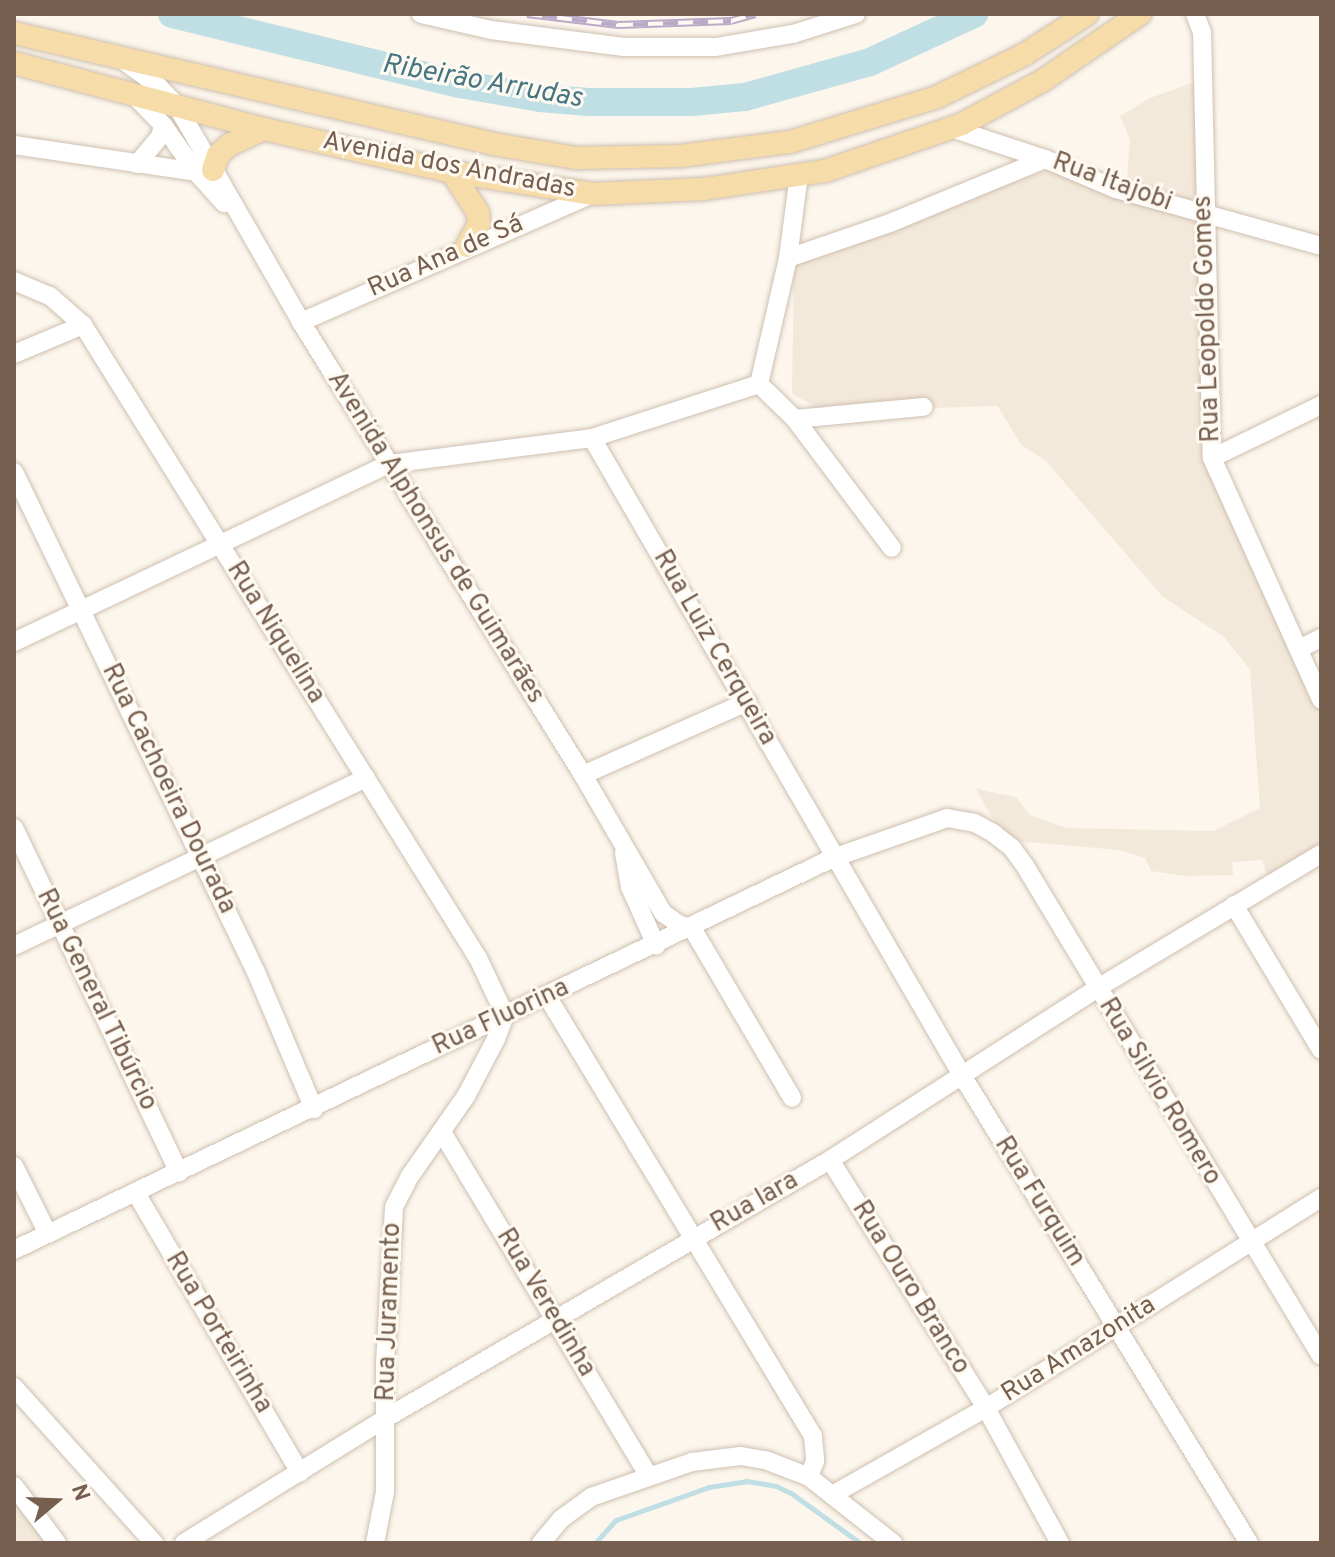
<!DOCTYPE html>
<meta charset="utf-8">
<style>
body{margin:0}
#map{position:relative;width:1335px;height:1557px;overflow:hidden;background:#fcf6ec;font-family:Overpass,sans-serif}
div>[style]{position:absolute}
.residential>*{inset:0;background:#f3e9da}
.stream>*{height:5px;margin:-2.5px;padding:0 2.5px;transform-origin:2.5px;border-radius:2.5px;background:#c0dfe5}
.river>*{height:28px;margin:-14px;padding:0 14px;transform-origin:14px;border-radius:14px;background:#c0dfe5}
.roads{filter:drop-shadow(0 0 2px #cebfb1) drop-shadow(0 0 2px #cebfb1)}
.minor>*{height:18px;margin:-9px;padding:0 9px;transform-origin:9px;border-radius:9px;background:#fff}
.major>*{height:22px;margin:-11px;padding:0 11px;transform-origin:11px;border-radius:11px;background:#f6dca8}
.rail>*{height:8px;margin-top:-4px;transform-origin:0;background:repeating-linear-gradient(90deg,#fefaf2 0 15px,#baa9c7 0 30px);box-sizing:border-box;border-block:2px solid #baa9c7}
span{translate:-50% -50%;white-space:nowrap;text-align:center;line-height:1.15;-webkit-text-stroke:6px #fefaf2;paint-order:stroke}
.street-label{font-size:26px;color:#775f4f}
.water-label{font-size:28px;color:#467682;font-style:italic}
.frame{position:absolute;inset:0;border:16px solid #775f4f;pointer-events:none}
.north{position:absolute;left:16px;top:1461px;width:80px;height:80px;-webkit-text-stroke:6px #fefaf2;paint-order:stroke;rotate:71deg;font-size:22px;font-weight:700;line-height:32px;text-align:center;color:#775f4f}
.north::after{content:'';display:block;margin:auto;width:28px;height:36px;background:#775f4f;clip-path:polygon(50% 0,100% 100%,50% 72%,0 100%)}
</style>
<div id="map">
<div class="residential">
<i style="clip-path:polygon(1200px 80px,1203px 451px,1321px 715px,1321px 849px,1269px 881px,1262px 860px,1232px 862px,1233px 875px,1185px 876px,1151px 871px,1145px 858px,1119px 850px,1005px 840px,976px 789px,1016px 797px,1030px 815px,1066px 828px,1213px 831px,1260px 808px,1250px 669px,1223px 636px,1163px 597px,1045px 460px,1021px 445px,998px 406px,824px 411px,792px 394px,794px 265px,1053px 168px,1126px 194px,1130px 140px,1120px 116px,1150px 98px)"></i>
<i style="clip-path:polygon(14px 1478px,62px 1543px,14px 1543px)"></i>
</div>
<div class="stream">
<i style="left:595px;top:1543px;width:31px;rotate:-48deg"></i>
<i style="left:616px;top:1520px;width:99px;rotate:-19.5deg"></i>
<i style="left:709px;top:1487px;width:37px;rotate:-9deg"></i>
<i style="left:746px;top:1481px;width:30px;rotate:9deg"></i>
<i style="left:776px;top:1486px;width:17px;rotate:25deg"></i>
<i style="left:791px;top:1493px;width:85px;rotate:35.9deg"></i>
</div>
<div class="river">
<i style="left:172px;top:14px;width:296px;rotate:13.7deg"></i>
<i style="left:460px;top:84px;width:81px;rotate:9.9deg"></i>
<i style="left:540px;top:98px;width:48px;rotate:4.8deg"></i>
<i style="left:588px;top:102px;width:104px"></i>
<i style="left:692px;top:102px;width:53px;rotate:-5.4deg"></i>
<i style="left:745px;top:97px;width:130px;rotate:-15.6deg"></i>
<i style="left:870px;top:62px;width:115px;rotate:-24.8deg"></i>
</div>
<div class="roads">
<div class="minor">
<i style="left:421px;top:14px;width:72px;rotate:12.9deg"></i>
<i style="left:491px;top:30px;width:134px;rotate:7.3deg"></i>
<i style="left:624px;top:47px;width:92px"></i>
<i style="left:716px;top:47px;width:78px;rotate:-9.6deg"></i>
<i style="left:793px;top:34px;width:66px;rotate:-17.6deg"></i>
<i style="left:1195px;top:14px;width:19px;rotate:69deg"></i>
<i style="left:1202px;top:32px;width:426px;rotate:88.7deg"></i>
<i style="left:1212px;top:458px;width:265px;rotate:65.7deg"></i>
<i style="left:124px;top:61px;width:42px;rotate:36.3deg"></i>
<i style="left:158px;top:86px;width:28px;rotate:46deg"></i>
<i style="left:177px;top:106px;width:249px;rotate:60.1deg"></i>
<i style="left:301px;top:322px;width:534px;rotate:58.1deg"></i>
<i style="left:583px;top:775px;width:160px;rotate:59.9deg"></i>
<i style="left:663px;top:913px;width:21px;rotate:35deg"></i>
<i style="left:680px;top:925px;width:12px;rotate:14deg"></i>
<i style="left:134px;top:95px;width:42px;rotate:46deg"></i>
<i style="left:163px;top:125px;width:57px;rotate:54.9deg"></i>
<i style="left:196px;top:172px;width:42px;rotate:47.9deg"></i>
<i style="left:951px;top:128px;width:99px;rotate:18.3deg"></i>
<i style="left:1045px;top:159px;width:77px;rotate:22.9deg"></i>
<i style="left:1116px;top:189px;width:213px;rotate:15.5deg"></i>
<i style="left:14px;top:145px;width:184px;rotate:8.4deg"></i>
<i style="left:137px;top:164px;width:35px;rotate:-50deg"></i>
<i style="left:160px;top:137px;width:12px;rotate:-76deg"></i>
<i style="left:788px;top:258px;width:108px;rotate:-18.9deg"></i>
<i style="left:890px;top:223px;width:168px;rotate:-22.4deg"></i>
<i style="left:14px;top:281px;width:39px;rotate:23deg"></i>
<i style="left:50px;top:296px;width:44px;rotate:41.3deg"></i>
<i style="left:83px;top:325px;width:746px;rotate:58.04deg"></i>
<i style="left:478px;top:958px;width:63px;rotate:64.7deg"></i>
<i style="left:301px;top:322px;width:318px;rotate:-23.7deg"></i>
<i style="left:14px;top:354px;width:75px;rotate:-22.8deg"></i>
<i style="left:759px;top:384px;width:129px;rotate:-77deg"></i>
<i style="left:788px;top:258px;width:84px;rotate:-82.5deg"></i>
<i style="left:759px;top:384px;width:50px;rotate:44.2deg"></i>
<i style="left:795px;top:419px;width:161px;rotate:53.1deg"></i>
<i style="left:795px;top:419px;width:129px;rotate:-5.4deg"></i>
<i style="left:592px;top:438px;width:739px;rotate:59.86deg"></i>
<i style="left:963px;top:1077px;width:547px;rotate:58.46deg"></i>
<i style="left:1212px;top:458px;width:121px;rotate:-25.9deg"></i>
<i style="left:14px;top:472px;width:555px;rotate:64.17deg"></i>
<i style="left:256px;top:972px;width:149px;rotate:67.1deg"></i>
<i style="left:14px;top:642px;width:415px;rotate:-25.4deg"></i>
<i style="left:389px;top:464px;width:205px;rotate:-7.3deg"></i>
<i style="left:592px;top:438px;width:176px;rotate:-17.9deg"></i>
<i style="left:1299px;top:649px;width:25px;rotate:-27deg"></i>
<i style="left:583px;top:775px;width:180px;rotate:-24deg"></i>
<i style="left:14px;top:828px;width:382px;rotate:64.4deg"></i>
<i style="left:624px;top:853px;width:35px;rotate:80deg"></i>
<i style="left:630px;top:887px;width:64px;rotate:65.9deg"></i>
<i style="left:1234px;top:905px;width:169px;rotate:59deg"></i>
<i style="left:692px;top:928px;width:197px;rotate:59.5deg"></i>
<i style="left:14px;top:946px;width:390px;rotate:-25.5deg"></i>
<i style="left:547px;top:996px;width:514px;rotate:58.85deg"></i>
<i style="left:813px;top:1436px;width:25px;rotate:85deg"></i>
<i style="left:815px;top:1461px;width:17px;rotate:111deg"></i>
<i style="left:442px;top:1132px;width:400px;rotate:59deg"></i>
<i style="left:830px;top:1160px;width:293px;rotate:57.8deg"></i>
<i style="left:986px;top:1408px;width:154px;rotate:61.3deg"></i>
<i style="left:14px;top:1166px;width:76px;rotate:63.4deg"></i>
<i style="left:136px;top:1193px;width:324px;rotate:59.6deg"></i>
<i style="left:14px;top:1250px;width:908px;rotate:-25.58deg"></i>
<i style="left:833px;top:858px;width:121px;rotate:-19.3deg"></i>
<i style="left:947px;top:818px;width:28px;rotate:10deg"></i>
<i style="left:975px;top:823px;width:21px;rotate:29deg"></i>
<i style="left:993px;top:833px;width:24px;rotate:38deg"></i>
<i style="left:1012px;top:848px;width:22px;rotate:54deg"></i>
<i style="left:1025px;top:866px;width:572px;rotate:58.86deg"></i>
<i style="left:14px;top:1387px;width:210px;rotate:48.1deg"></i>
<i style="left:14px;top:1486px;width:71px;rotate:53deg"></i>
<i style="left:832px;top:1495px;width:177px;rotate:-29.5deg"></i>
<i style="left:986px;top:1408px;width:395px;rotate:-32.1deg"></i>
<i style="left:184px;top:1543px;width:238px;rotate:-31.7deg"></i>
<i style="left:386px;top:1418px;width:514px;rotate:-30.16deg"></i>
<i style="left:830px;top:1160px;width:316px;rotate:-32.7deg"></i>
<i style="left:1096px;top:989px;width:262px;rotate:-31deg"></i>
<i style="left:375px;top:1543px;width:52px;rotate:-78.9deg"></i>
<i style="left:385px;top:1492px;width:128px;rotate:-90deg"></i>
<i style="left:385px;top:1364px;width:157px;rotate:-86.7deg"></i>
<i style="left:394px;top:1207px;width:35px;rotate:-63deg"></i>
<i style="left:410px;top:1176px;width:98px;rotate:-55deg"></i>
<i style="left:466px;top:1096px;width:64px;rotate:-62.2deg"></i>
<i style="left:496px;top:1039px;width:26px;rotate:-69deg"></i>
<i style="left:541px;top:1543px;width:31px;rotate:-50deg"></i>
<i style="left:561px;top:1519px;width:37px;rotate:-36deg"></i>
<i style="left:591px;top:1497px;width:107px;rotate:-19.1deg"></i>
<i style="left:692px;top:1462px;width:49px;rotate:-7deg"></i>
<i style="left:741px;top:1456px;width:27px;rotate:10deg"></i>
<i style="left:768px;top:1461px;width:44px;rotate:21.3deg"></i>
<i style="left:809px;top:1477px;width:107px;rotate:38.2deg"></i>
</div>
<div class="major">
<i style="left:14px;top:33px;width:492px;rotate:13deg"></i>
<i style="left:493px;top:144px;width:85px;rotate:9.5deg"></i>
<i style="left:577px;top:158px;width:103px;rotate:-1.1deg"></i>
<i style="left:680px;top:156px;width:111px;rotate:-7.3deg"></i>
<i style="left:790px;top:142px;width:154px;rotate:-17deg"></i>
<i style="left:937px;top:97px;width:98px;rotate:-26deg"></i>
<i style="left:1025px;top:54px;width:74px;rotate:-32.8deg"></i>
<i style="left:14px;top:63px;width:259px;rotate:14.8deg"></i>
<i style="left:264px;top:129px;width:193px;rotate:12.9deg"></i>
<i style="left:452px;top:172px;width:142px;rotate:8.9deg"></i>
<i style="left:592px;top:194px;width:112px;rotate:-2.6deg"></i>
<i style="left:704px;top:189px;width:122px;rotate:-8.5deg"></i>
<i style="left:825px;top:171px;width:145px;rotate:-18.9deg"></i>
<i style="left:962px;top:124px;width:91px;rotate:-28.3deg"></i>
<i style="left:1042px;top:81px;width:119px;rotate:-34.4deg"></i>
<i style="left:213px;top:170px;width:16px;rotate:-72deg"></i>
<i style="left:218px;top:155px;width:15px;rotate:-42deg"></i>
<i style="left:229px;top:145px;width:38px;rotate:-25deg"></i>
<i style="left:452px;top:172px;width:49px;rotate:57.6deg"></i>
<i style="left:478px;top:213px;width:11px;rotate:85deg"></i>
<i style="left:479px;top:224px;width:25px;rotate:119deg"></i>
</div>
</div>
<div class="rail">
<i style="left:527px;top:14px;width:92px;rotate:6.9deg"></i>
<i style="left:618px;top:25px;width:113px;rotate:-2deg"></i>
<i style="left:731px;top:21px;width:25px;rotate:-16deg"></i>
</div>
<div class="street-label">
<span style="left:449px;top:166px;rotate:11deg">Avenida dos Andradas</span>
<span style="left:1112px;top:183px;rotate:20deg">Rua Itajobi</span>
<span style="left:446px;top:257px;rotate:-24deg">Rua Ana de Sá</span>
<span style="left:1208px;top:319px;rotate:-92deg">Rua Leopoldo Gomes</span>
<span style="left:435px;top:538px;rotate:58deg">Avenida Alphonsus de Guimarães</span>
<span style="left:275px;top:633px;rotate:58deg">Rua Niquelina</span>
<span style="left:714px;top:648px;rotate:60deg">Rua Luiz Cerqueira</span>
<span style="left:168px;top:789px;rotate:64deg">Rua Cachoeira Dourada</span>
<span style="left:96px;top:1000px;rotate:64deg">Rua General Tibúrcio</span>
<span style="left:501px;top:1018px;rotate:-25deg">Rua Fluorina</span>
<span style="left:1159px;top:1092px;rotate:59deg">Rua Silvio Romero</span>
<span style="left:1039px;top:1202px;rotate:58deg">Rua Furquim</span>
<span style="left:755px;top:1203px;rotate:-30deg">Rua Iara</span>
<span style="left:910px;top:1288px;rotate:58deg">Rua Ouro Branco</span>
<span style="left:545px;top:1303px;rotate:59deg">Rua Veredinha</span>
<span style="left:390px;top:1312px;rotate:-88deg">Rua Juramento</span>
<span style="left:218px;top:1333px;rotate:59deg">Rua Porteirinha</span>
<span style="left:1079px;top:1350px;rotate:-32deg">Rua Amazonita</span>
</div>
<div class="water-label">
<span style="left:482px;top:82px;rotate:10deg">Ribeirão Arrudas</span>
</div>
<div class="frame"></div>
<div class="north">N</div>
</div>
